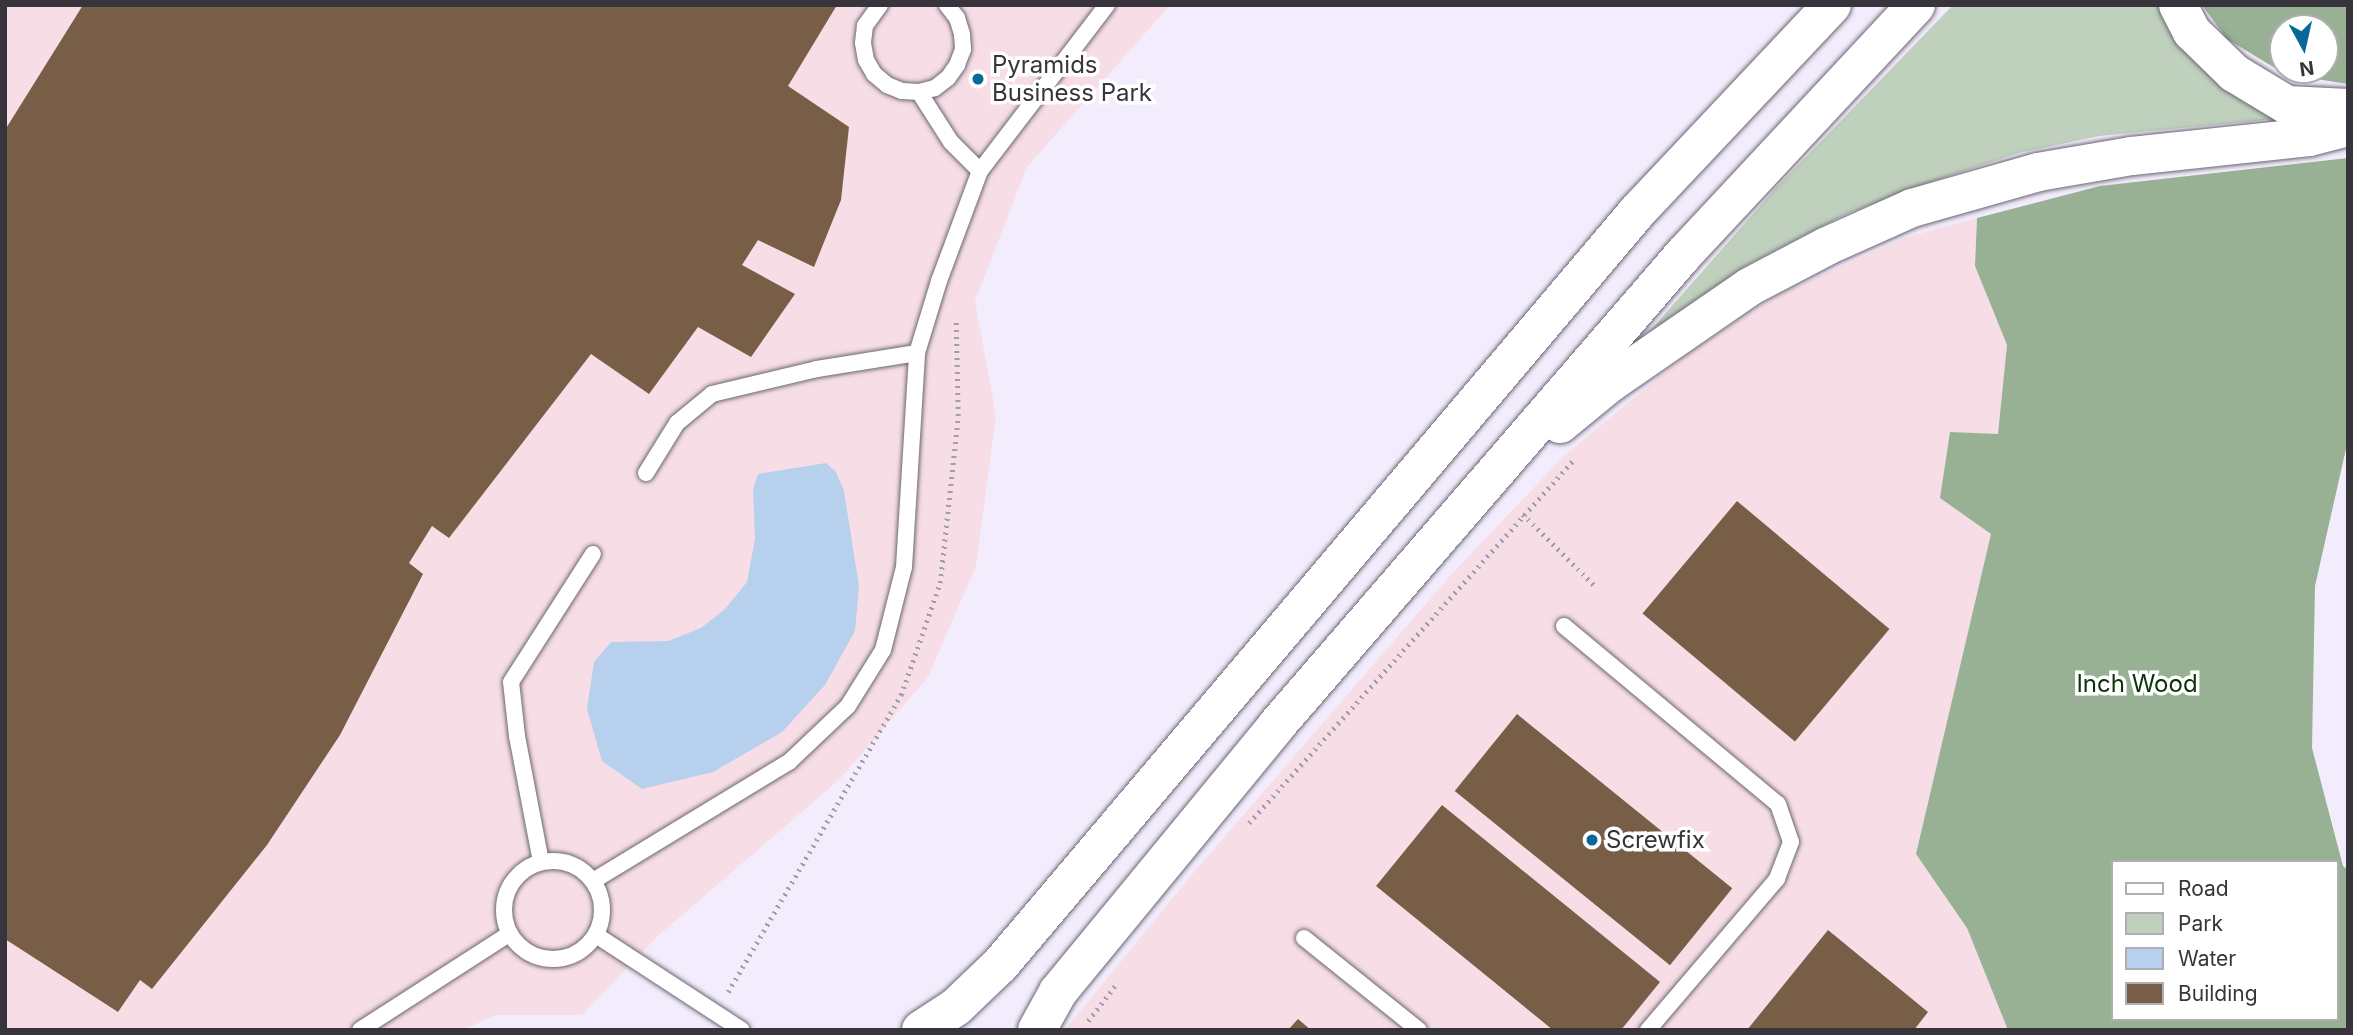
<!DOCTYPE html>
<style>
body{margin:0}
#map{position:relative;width:2353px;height:1035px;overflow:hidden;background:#f2ecfc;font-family:Inter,sans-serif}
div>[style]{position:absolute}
.commercial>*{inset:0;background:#f7dee6}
.green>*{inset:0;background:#bfd0bd}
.forest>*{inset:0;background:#98b195}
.water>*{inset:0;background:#b7d0ed}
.building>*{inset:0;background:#795e47;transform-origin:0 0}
.path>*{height:4.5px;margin-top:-2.25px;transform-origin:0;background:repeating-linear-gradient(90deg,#a29ea9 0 2px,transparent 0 7px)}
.roads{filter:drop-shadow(0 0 2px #6b6674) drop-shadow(0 0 2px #6b6674)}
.service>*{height:16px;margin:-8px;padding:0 8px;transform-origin:8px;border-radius:8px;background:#fff}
.service>.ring{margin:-8px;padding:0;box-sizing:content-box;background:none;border:16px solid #fff;border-radius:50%}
.primary>*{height:38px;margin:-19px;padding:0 19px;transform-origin:19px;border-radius:19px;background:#fff}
.dots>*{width:19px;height:19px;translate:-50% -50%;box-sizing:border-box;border:4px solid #fff;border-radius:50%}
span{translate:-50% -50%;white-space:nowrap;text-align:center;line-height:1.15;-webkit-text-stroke:7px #fff;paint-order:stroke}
.poi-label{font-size:24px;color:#37353b}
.left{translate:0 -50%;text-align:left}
.park-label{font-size:24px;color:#0c330a}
.frame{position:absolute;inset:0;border:7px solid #37353b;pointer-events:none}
.legend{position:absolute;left:2111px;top:860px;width:228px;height:161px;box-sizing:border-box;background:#fff;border:2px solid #afaeb1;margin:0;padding:9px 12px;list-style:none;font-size:21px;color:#37353b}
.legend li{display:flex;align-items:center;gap:14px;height:35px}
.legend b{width:35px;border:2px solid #afaeb1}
.north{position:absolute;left:2269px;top:14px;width:70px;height:70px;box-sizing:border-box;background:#fff;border:2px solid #afaeb1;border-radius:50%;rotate:172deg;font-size:19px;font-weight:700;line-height:28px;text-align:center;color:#37353b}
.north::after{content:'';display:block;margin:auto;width:24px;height:32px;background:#086998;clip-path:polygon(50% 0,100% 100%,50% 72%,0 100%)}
</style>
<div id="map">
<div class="commercial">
<i style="clip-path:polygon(5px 5px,1170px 5px,1027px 167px,975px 301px,996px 416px,976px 566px,928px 677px,839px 780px,660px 934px,582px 1015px,496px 1015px,463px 1030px,5px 1030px)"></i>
<i style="clip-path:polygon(1977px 218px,1975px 266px,2007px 345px,1998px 435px,1950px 432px,1991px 534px,1916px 854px,1967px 928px,2008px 1030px,1065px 1030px,1189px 878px,1449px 577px,1564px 456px,1687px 354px,1775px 296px,1907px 237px)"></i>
</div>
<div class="green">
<i style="clip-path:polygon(1953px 5px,2159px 5px,2295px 117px,2099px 136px,2019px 153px,1927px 183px,1846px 214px,1749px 264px,1649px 332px,1775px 189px)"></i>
</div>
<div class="forest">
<i style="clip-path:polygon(evenodd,2202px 5px,2348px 5px,2348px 84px,2285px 74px,2227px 39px,2202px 5px,2283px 28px,2325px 28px,2325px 70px,2283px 70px,2283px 28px)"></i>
<i style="clip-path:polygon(evenodd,2348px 158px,2348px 440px,2315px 586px,2312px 748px,2343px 866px,2348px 870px,2348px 1030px,2008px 1030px,1967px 928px,1916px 854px,1991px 534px,1940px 498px,1950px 432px,1998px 434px,2007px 345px,1975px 266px,1977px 218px,2100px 186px,2348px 158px,2113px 862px,2337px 862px,2337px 1019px,2113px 1019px,2113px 862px)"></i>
</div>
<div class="water">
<i style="clip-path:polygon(826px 463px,836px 472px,844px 491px,859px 586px,855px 631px,825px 685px,782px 732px,713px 772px,642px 789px,602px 761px,587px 709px,594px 662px,611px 642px,668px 641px,701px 628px,724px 610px,747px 582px,755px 539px,753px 489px,758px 474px)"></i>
</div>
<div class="building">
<i style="clip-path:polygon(83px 5px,837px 5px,788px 86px,849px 127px,841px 200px,814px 267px,758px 240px,742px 265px,795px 294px,751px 357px,698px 327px,649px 394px,591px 354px,449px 538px,432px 526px,409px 563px,423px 574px,340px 735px,267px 845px,152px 989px,140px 980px,118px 1012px,5px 939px,5px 130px)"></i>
<i style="left:1737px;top:501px;width:199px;height:147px;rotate:40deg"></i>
<i style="left:1517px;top:714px;width:277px;height:99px;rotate:39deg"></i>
<i style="clip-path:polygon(1442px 805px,1660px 982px,1621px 1030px,1553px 1030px,1376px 886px)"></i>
<i style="clip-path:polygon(1828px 930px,1928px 1012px,1914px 1030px,1747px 1030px)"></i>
<i style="clip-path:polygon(1298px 1019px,1311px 1030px,1288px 1030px)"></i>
</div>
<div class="path">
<i style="left:1523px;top:514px;width:103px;rotate:45deg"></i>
<i style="left:1249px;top:823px;width:489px;rotate:-48.2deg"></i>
<i style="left:728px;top:992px;width:344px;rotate:-59.8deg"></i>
<i style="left:901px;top:695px;width:119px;rotate:-70.8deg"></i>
<i style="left:940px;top:583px;width:168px;rotate:-83.8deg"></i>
<i style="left:958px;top:416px;width:95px;rotate:-91.2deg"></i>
<i style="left:1088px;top:1021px;width:44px;rotate:-52.4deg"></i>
</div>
<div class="roads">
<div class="service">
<i style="left:880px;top:5px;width:26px;rotate:126deg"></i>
<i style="left:865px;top:26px;width:17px;rotate:97deg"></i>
<i style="left:863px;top:43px;width:17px;rotate:80deg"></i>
<i style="left:866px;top:60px;width:16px;rotate:60deg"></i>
<i style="left:874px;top:74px;width:17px;rotate:40deg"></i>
<i style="left:887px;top:85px;width:16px;rotate:22deg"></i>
<i style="left:902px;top:91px;width:17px;rotate:3deg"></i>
<i style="left:919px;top:92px;width:16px;rotate:-14deg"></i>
<i style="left:935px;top:88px;width:16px;rotate:-38deg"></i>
<i style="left:948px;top:78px;width:16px;rotate:-55deg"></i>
<i style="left:957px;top:65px;width:17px;rotate:-69deg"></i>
<i style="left:963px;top:49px;width:15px;rotate:-94deg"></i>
<i style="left:962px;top:34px;width:17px;rotate:-107deg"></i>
<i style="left:957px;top:18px;width:16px;rotate:-128deg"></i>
<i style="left:919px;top:92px;width:59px;rotate:57.4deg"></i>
<i style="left:951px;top:142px;width:41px;rotate:45deg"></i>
<i style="left:646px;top:473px;width:59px;rotate:-58.2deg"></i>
<i style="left:677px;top:423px;width:45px;rotate:-39.6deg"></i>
<i style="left:712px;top:394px;width:108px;rotate:-13.4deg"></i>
<i style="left:817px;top:369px;width:101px;rotate:-9.1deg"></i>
<i style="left:1564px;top:626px;width:278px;rotate:39.8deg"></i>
<i style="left:1778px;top:804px;width:40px;rotate:71.1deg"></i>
<i style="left:1791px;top:842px;width:40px;rotate:111deg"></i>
<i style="left:1777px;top:879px;width:199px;rotate:130.5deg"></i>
<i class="ring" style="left:504px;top:861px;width:82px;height:82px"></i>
<i style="left:541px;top:862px;width:128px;rotate:-100.8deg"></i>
<i style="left:517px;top:736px;width:54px;rotate:-96.3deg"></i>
<i style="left:511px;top:682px;width:152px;rotate:-57.4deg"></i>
<i style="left:593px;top:881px;width:229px;rotate:-31.3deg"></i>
<i style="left:789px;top:762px;width:81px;rotate:-43.5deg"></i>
<i style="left:848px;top:706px;width:66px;rotate:-58deg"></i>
<i style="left:883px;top:650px;width:86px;rotate:-75.8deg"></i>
<i style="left:904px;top:567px;width:214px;rotate:-86.5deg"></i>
<i style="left:917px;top:353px;width:75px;rotate:-73deg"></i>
<i style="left:939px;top:281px;width:117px;rotate:-69.6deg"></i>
<i style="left:980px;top:171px;width:209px;rotate:-52.6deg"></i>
<i style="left:596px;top:935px;width:174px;rotate:33.1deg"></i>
<i style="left:1304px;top:938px;width:147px;rotate:38.7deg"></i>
<i style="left:360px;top:1030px;width:177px;rotate:-32.8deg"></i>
</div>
<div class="primary">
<i style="left:2178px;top:5px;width:30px;rotate:63deg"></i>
<i style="left:2192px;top:32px;width:59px;rotate:44.3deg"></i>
<i style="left:2234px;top:73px;width:62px;rotate:31.1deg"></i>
<i style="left:2287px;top:105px;width:61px;rotate:2.8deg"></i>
<i style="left:1560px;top:424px;width:65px;rotate:-39.4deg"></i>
<i style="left:1610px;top:383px;width:169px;rotate:-34.6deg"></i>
<i style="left:1749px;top:287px;width:88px;rotate:-27.7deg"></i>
<i style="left:1827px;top:246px;width:93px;rotate:-24.1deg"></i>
<i style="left:1912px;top:208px;width:131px;rotate:-15.9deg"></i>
<i style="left:2038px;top:172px;width:95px;rotate:-9.7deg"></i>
<i style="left:2132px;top:156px;width:178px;rotate:-6.1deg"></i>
<i style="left:2309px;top:137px;width:40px;rotate:-14.4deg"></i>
<i style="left:921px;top:1030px;width:42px;rotate:-33.3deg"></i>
<i style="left:956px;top:1007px;width:61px;rotate:-43.7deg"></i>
<i style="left:1000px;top:965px;width:986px;rotate:-49.77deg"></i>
<i style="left:1637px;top:212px;width:284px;rotate:-46.7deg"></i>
<i style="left:1037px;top:1030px;width:43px;rotate:-61.1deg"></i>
<i style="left:1058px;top:992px;width:345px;rotate:-50.6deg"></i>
<i style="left:1277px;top:725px;width:622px;rotate:-49.17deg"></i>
<i style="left:1684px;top:254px;width:340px;rotate:-47deg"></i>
</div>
</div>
<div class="dots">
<i style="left:978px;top:79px;background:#086998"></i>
<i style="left:1592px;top:840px;background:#086998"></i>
</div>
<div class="poi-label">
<span class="left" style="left:992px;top:79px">Pyramids<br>Business Park</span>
<span class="left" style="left:1606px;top:840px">Screwfix</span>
</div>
<div class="park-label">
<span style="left:2137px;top:684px">Inch Wood</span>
</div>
<div class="frame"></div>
<ul class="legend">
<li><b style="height:9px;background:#fff"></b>Road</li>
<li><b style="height:19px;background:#bfd0bd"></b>Park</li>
<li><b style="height:19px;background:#b7d0ed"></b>Water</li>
<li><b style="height:19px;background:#795e47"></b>Building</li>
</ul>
<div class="north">N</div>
</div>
